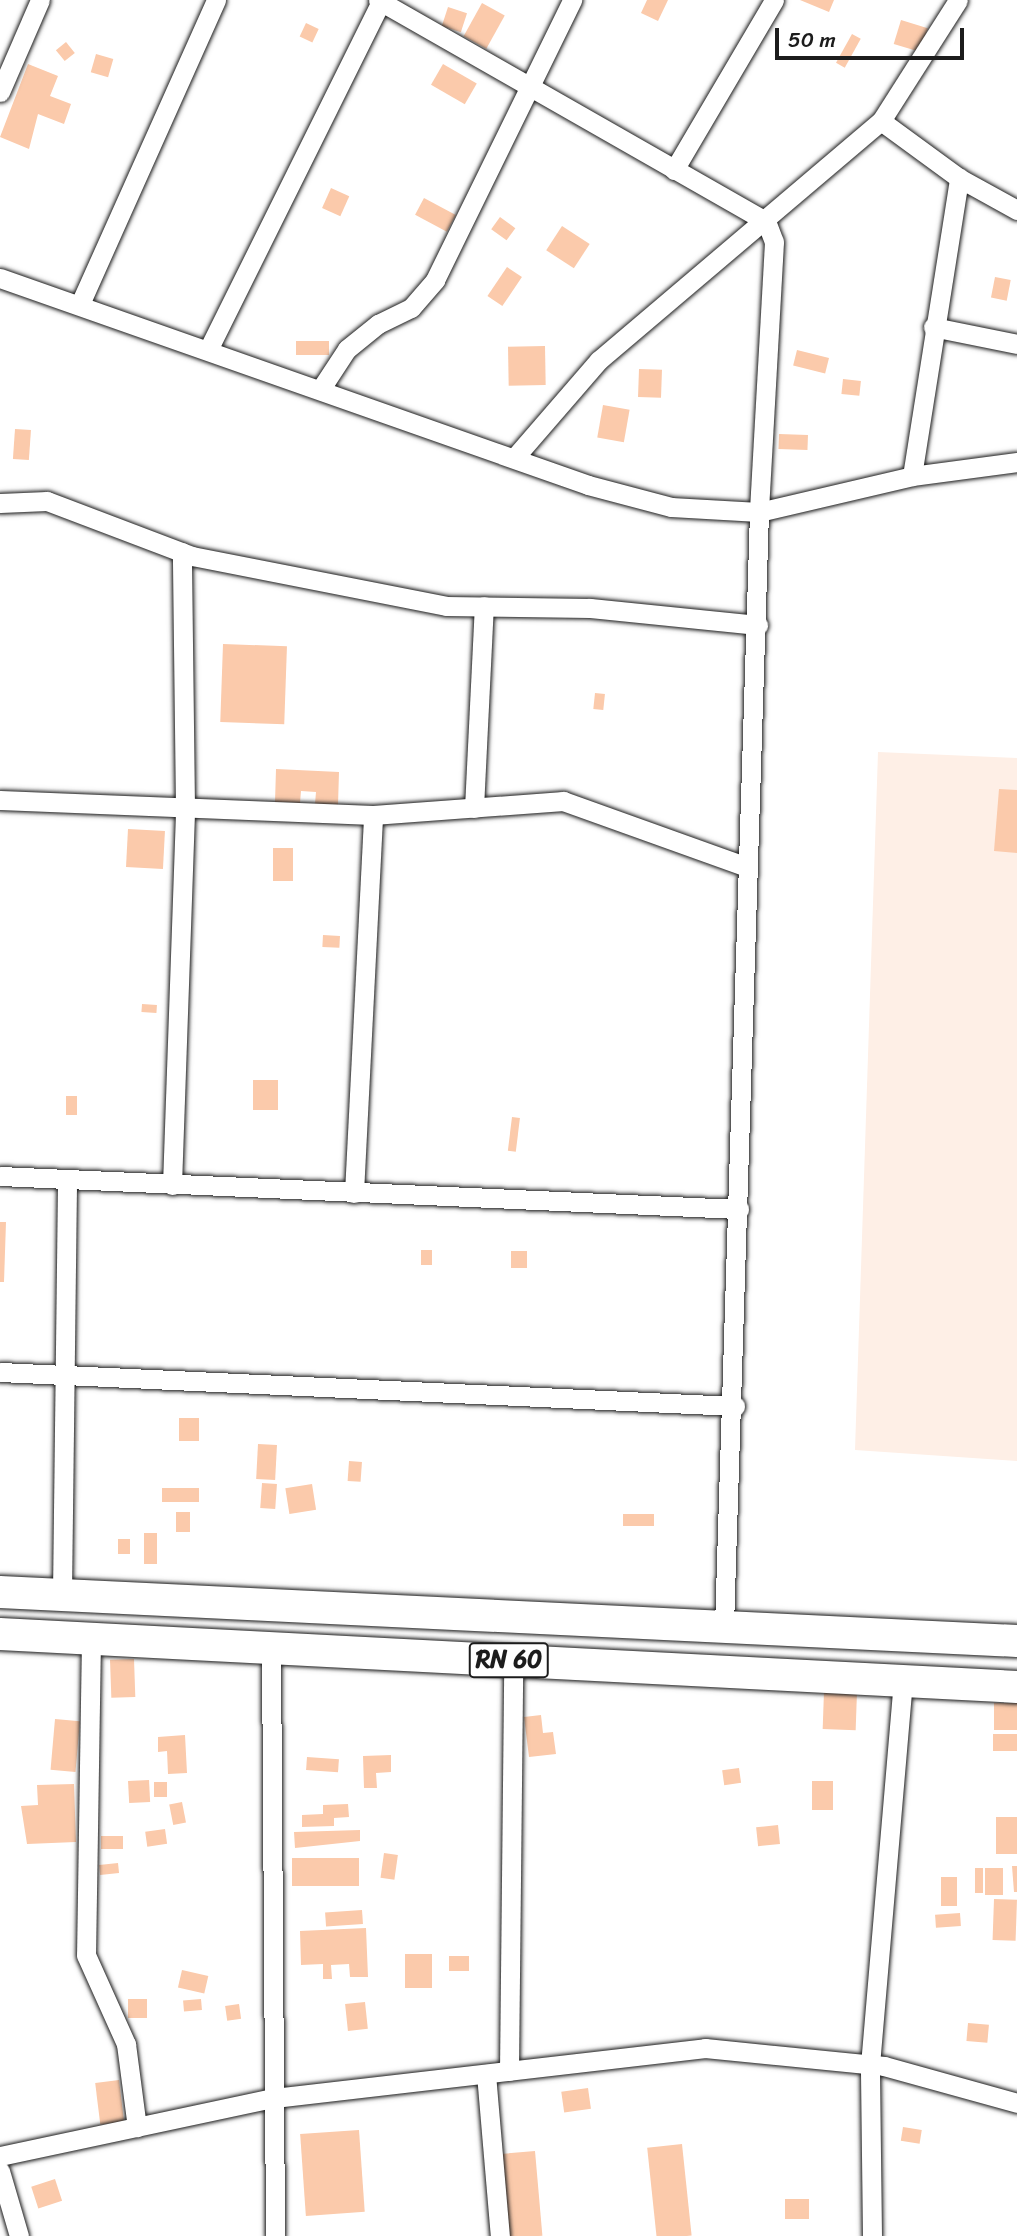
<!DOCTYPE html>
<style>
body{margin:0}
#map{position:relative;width:1017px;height:2236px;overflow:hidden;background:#fff;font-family:Sriracha,sans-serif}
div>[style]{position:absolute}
.built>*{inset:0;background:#feefe6}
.building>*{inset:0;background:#fbcaab;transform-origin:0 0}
.roads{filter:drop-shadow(0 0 2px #1c1c1c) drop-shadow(0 0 2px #1c1c1c)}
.street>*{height:19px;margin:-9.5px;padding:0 9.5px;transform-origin:9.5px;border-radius:9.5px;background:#fff}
.primary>*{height:32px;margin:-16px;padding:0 16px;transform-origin:16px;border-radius:16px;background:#fff}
span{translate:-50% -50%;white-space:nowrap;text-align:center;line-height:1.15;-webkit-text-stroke:5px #fff;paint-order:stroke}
.shield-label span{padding:2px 5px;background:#fff;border:2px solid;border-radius:5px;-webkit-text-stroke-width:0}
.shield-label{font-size:24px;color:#1c1c1c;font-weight:700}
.scale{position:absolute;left:775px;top:28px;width:189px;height:32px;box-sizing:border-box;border:4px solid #1c1c1c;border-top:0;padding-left:9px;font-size:21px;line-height:24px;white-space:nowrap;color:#1c1c1c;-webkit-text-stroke:5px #fff;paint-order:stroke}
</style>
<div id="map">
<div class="built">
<i style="clip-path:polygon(878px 752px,1017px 758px,1017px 1461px,855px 1450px)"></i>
</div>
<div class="building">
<i style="clip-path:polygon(647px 0,668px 0,658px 21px,641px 13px)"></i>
<i style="clip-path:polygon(800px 0,834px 0,829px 12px)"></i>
<i style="left:482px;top:3px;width:26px;height:38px;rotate:29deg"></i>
<i style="left:448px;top:7px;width:20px;height:20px;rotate:18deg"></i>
<i style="left:901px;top:20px;width:28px;height:25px;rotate:17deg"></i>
<i style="left:306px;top:23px;width:14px;height:15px;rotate:25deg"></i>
<i style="left:852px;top:34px;width:10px;height:33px;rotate:29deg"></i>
<i style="left:66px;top:42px;width:14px;height:13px;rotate:51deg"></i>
<i style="left:96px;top:54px;width:18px;height:19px;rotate:16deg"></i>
<i style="clip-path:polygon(28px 64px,58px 76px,50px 96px,71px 104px,64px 124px,38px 114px,29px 149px,0 137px)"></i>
<i style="left:443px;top:64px;width:39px;height:24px;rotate:30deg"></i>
<i style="left:331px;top:188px;width:20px;height:22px;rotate:24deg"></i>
<i style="left:424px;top:198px;width:36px;height:19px;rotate:28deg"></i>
<i style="left:500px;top:217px;width:19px;height:15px;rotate:36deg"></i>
<i style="left:562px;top:226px;width:33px;height:29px;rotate:33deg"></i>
<i style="left:507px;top:267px;width:18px;height:35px;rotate:34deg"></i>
<i style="left:995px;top:277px;width:16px;height:21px;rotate:11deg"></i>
<i style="left:296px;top:341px;width:33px;height:14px"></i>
<i style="left:545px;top:346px;width:39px;height:37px;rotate:89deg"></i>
<i style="left:797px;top:350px;width:33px;height:16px;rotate:14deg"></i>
<i style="left:639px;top:369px;width:23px;height:28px;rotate:2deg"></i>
<i style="left:843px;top:379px;width:18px;height:15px;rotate:6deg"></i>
<i style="left:603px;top:405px;width:27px;height:33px;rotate:10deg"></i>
<i style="left:15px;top:429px;width:16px;height:30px;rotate:4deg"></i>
<i style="left:779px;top:434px;width:29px;height:15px;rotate:2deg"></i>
<i style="left:223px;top:644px;width:64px;height:78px;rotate:2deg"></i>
<i style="left:595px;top:693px;width:10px;height:16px;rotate:6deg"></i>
<i style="clip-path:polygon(276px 769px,339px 772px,338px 805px,315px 804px,316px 792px,301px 791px,300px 803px,275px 802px)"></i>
<i style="clip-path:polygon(999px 789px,1017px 790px,1017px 853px,994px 851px)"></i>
<i style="left:128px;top:829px;width:37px;height:38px;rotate:3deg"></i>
<i style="left:273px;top:848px;width:20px;height:33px"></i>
<i style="left:323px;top:935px;width:17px;height:12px;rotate:3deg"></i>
<i style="left:142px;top:1004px;width:15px;height:8px;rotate:4deg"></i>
<i style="left:253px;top:1080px;width:25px;height:30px"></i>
<i style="left:66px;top:1096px;width:11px;height:19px"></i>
<i style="left:512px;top:1117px;width:8px;height:34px;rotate:7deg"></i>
<i style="clip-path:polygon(0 1222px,6px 1222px,4px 1282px,0 1282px)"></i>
<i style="left:421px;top:1250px;width:11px;height:15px"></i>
<i style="left:511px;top:1251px;width:16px;height:17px"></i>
<i style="left:179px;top:1418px;width:20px;height:23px"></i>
<i style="left:258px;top:1444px;width:19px;height:35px;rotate:3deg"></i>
<i style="left:349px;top:1461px;width:13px;height:20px;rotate:4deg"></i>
<i style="left:262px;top:1483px;width:15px;height:25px;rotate:4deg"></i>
<i style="left:312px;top:1484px;width:26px;height:27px;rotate:81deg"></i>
<i style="left:199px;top:1488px;width:14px;height:37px;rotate:90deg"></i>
<i style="left:176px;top:1512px;width:14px;height:20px"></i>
<i style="left:654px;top:1514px;width:12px;height:31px;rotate:90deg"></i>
<i style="left:144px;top:1533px;width:13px;height:31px"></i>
<i style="left:118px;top:1539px;width:12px;height:15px"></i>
<i style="left:134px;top:1659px;width:38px;height:24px;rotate:88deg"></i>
<i style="left:824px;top:1691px;width:33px;height:38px;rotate:2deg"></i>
<i style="left:1017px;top:1703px;width:27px;height:23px;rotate:90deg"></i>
<i style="clip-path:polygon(541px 1715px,543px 1733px,553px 1732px,556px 1754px,529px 1757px,524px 1717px)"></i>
<i style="left:55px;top:1719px;width:25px;height:51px;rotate:5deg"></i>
<i style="left:1017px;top:1734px;width:17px;height:24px;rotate:90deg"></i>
<i style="clip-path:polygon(185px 1735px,187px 1773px,168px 1774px,167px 1751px,158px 1752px,158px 1737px)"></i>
<i style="clip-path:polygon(391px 1755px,391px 1772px,376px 1773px,377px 1788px,364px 1788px,363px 1756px)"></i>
<i style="left:307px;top:1757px;width:32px;height:13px;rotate:4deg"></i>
<i style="left:739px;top:1768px;width:15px;height:17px;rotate:82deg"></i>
<i style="left:149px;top:1780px;width:22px;height:21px;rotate:87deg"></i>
<i style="left:812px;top:1781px;width:21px;height:29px"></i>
<i style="left:167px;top:1782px;width:15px;height:13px;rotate:90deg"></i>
<i style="clip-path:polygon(74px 1784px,76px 1842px,27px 1844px,21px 1806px,38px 1805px,37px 1785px)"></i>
<i style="left:182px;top:1802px;width:21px;height:13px;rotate:79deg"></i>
<i style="clip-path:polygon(348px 1804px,349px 1817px,334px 1818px,334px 1826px,302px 1827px,302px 1815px,323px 1814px,323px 1805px)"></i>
<i style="left:996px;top:1817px;width:21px;height:37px"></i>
<i style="left:778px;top:1825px;width:19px;height:22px;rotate:84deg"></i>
<i style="left:165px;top:1829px;width:15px;height:20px;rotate:82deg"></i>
<i style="clip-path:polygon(360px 1830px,360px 1841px,295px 1848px,294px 1832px)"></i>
<i style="left:101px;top:1836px;width:22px;height:13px"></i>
<i style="left:384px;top:1853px;width:14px;height:25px;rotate:8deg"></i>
<i style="left:292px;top:1858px;width:67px;height:28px"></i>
<i style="left:118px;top:1863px;width:10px;height:19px;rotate:84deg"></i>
<i style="clip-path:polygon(1012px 1866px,1017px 1866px,1017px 1892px,1014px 1892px)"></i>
<i style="left:975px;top:1868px;width:8px;height:25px"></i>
<i style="left:985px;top:1868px;width:18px;height:27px"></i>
<i style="left:941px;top:1877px;width:16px;height:29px"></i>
<i style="left:994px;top:1899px;width:23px;height:41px;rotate:2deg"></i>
<i style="left:362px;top:1910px;width:14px;height:37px;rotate:86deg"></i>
<i style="left:960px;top:1913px;width:13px;height:25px;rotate:86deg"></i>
<i style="clip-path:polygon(366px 1928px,368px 1977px,350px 1977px,349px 1964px,331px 1965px,332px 1979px,323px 1979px,323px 1964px,301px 1965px,300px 1931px)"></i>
<i style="left:405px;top:1954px;width:27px;height:34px"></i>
<i style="left:449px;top:1956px;width:20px;height:15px"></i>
<i style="left:182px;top:1970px;width:27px;height:18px;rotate:13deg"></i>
<i style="left:128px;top:1999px;width:19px;height:19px"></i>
<i style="left:201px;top:1999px;width:11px;height:18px;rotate:85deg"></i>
<i style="left:365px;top:2002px;width:27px;height:20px;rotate:84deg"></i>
<i style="left:239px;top:2004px;width:15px;height:14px;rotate:82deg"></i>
<i style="left:968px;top:2023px;width:21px;height:18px;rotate:5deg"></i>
<i style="left:119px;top:2080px;width:42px;height:24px;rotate:83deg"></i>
<i style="left:588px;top:2088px;width:21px;height:27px;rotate:82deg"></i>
<i style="left:903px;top:2127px;width:19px;height:14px;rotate:9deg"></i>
<i style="left:359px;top:2130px;width:82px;height:59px;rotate:86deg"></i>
<i style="left:682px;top:2144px;width:92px;height:35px;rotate:84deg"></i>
<i style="left:535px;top:2151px;width:85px;height:34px;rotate:85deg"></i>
<i style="left:55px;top:2179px;width:23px;height:25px;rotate:72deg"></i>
<i style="left:785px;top:2199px;width:24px;height:20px"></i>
</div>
<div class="roads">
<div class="street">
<i style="left:378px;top:0;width:447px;rotate:29.7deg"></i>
<i style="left:766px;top:221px;width:22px;rotate:69deg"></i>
<i style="left:774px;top:242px;width:270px;rotate:93.2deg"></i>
<i style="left:759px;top:512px;width:1115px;rotate:91.8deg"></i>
<i style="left:0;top:92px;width:100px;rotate:-66.5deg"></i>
<i style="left:881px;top:121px;width:97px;rotate:36.2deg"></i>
<i style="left:959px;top:178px;width:66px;rotate:28.9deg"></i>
<i style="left:674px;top:170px;width:197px;rotate:-59.5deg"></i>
<i style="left:0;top:278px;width:623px;rotate:19.39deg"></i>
<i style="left:588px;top:485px;width:86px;rotate:14.8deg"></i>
<i style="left:671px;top:507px;width:88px;rotate:3.3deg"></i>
<i style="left:759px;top:512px;width:157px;rotate:-13.2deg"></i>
<i style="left:912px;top:476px;width:106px;rotate:-7.6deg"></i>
<i style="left:80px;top:304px;width:333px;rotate:-65.9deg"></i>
<i style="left:933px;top:327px;width:86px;rotate:11.4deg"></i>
<i style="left:209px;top:348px;width:389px;rotate:-63.6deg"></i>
<i style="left:322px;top:387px;width:45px;rotate:-56.7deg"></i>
<i style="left:347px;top:349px;width:40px;rotate:-39deg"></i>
<i style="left:378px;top:324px;width:37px;rotate:-26deg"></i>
<i style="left:411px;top:308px;width:37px;rotate:-49deg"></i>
<i style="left:435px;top:280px;width:312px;rotate:-63.9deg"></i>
<i style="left:515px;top:457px;width:128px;rotate:-49.1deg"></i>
<i style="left:599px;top:360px;width:370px;rotate:-40.3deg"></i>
<i style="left:881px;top:121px;width:143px;rotate:-57.5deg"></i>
<i style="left:912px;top:476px;width:302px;rotate:-81deg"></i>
<i style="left:0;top:503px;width:47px;rotate:-2.4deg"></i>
<i style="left:47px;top:501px;width:155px;rotate:20.8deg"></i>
<i style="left:192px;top:556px;width:259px;rotate:11.1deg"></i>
<i style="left:446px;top:606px;width:144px;rotate:0.8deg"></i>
<i style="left:590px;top:608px;width:169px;rotate:5.8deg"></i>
<i style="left:0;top:800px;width:373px;rotate:2.3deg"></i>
<i style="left:373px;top:815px;width:191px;rotate:-4.2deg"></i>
<i style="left:563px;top:801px;width:195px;rotate:19.7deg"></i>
<i style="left:474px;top:808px;width:202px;rotate:-87.2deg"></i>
<i style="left:0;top:1176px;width:740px;rotate:2.56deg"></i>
<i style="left:172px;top:1185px;width:377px;rotate:-88deg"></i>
<i style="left:185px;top:808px;width:256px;rotate:-90.7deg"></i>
<i style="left:354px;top:1193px;width:378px;rotate:-87.1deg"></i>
<i style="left:0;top:1372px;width:736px;rotate:2.65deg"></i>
<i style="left:62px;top:1593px;width:413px;rotate:-89.3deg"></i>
<i style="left:91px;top:1639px;width:316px;rotate:90.9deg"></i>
<i style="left:86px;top:1955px;width:98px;rotate:65.8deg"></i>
<i style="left:126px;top:2044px;width:84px;rotate:82.5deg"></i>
<i style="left:271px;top:1648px;width:588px;rotate:89.61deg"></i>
<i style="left:509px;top:2071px;width:411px;rotate:-89.4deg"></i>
<i style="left:486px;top:2074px;width:163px;rotate:85.1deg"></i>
<i style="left:0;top:2156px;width:280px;rotate:-12deg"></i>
<i style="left:274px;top:2098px;width:434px;rotate:-6.6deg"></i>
<i style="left:705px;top:2048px;width:180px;rotate:5.7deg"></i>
<i style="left:884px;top:2066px;width:138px;rotate:15.5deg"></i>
<i style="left:0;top:2171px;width:68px;rotate:73.7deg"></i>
<i style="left:872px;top:2236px;width:171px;rotate:-90.7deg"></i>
<i style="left:870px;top:2065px;width:385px;rotate:-85.1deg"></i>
</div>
<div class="primary">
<i style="left:0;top:1592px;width:1018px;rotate:2.76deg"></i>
<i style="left:0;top:1634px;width:1018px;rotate:2.98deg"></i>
</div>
</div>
<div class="shield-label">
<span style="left:509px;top:1660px">RN 60</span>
</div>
<div class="scale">50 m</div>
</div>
